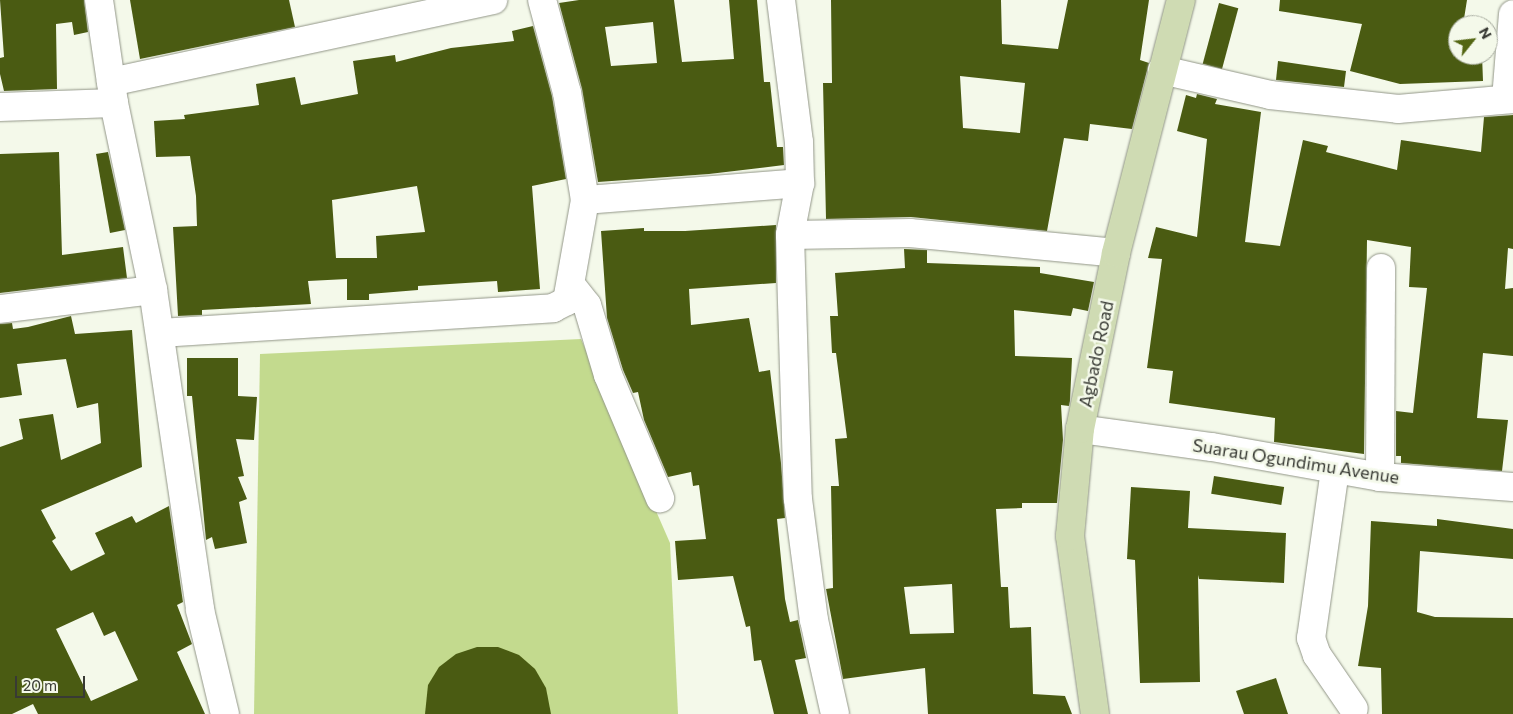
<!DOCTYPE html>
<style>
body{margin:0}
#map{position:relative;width:1513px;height:714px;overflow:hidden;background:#f4f9ea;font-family:Commissioner,sans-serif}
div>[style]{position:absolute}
.green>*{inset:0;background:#c3da8e}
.building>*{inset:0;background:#4a5b12;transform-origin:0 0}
.roads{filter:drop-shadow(0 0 1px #929688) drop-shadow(0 0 1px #929688)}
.minor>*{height:28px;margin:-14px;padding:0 14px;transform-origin:14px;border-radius:14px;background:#fff}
.major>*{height:28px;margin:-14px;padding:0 14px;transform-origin:14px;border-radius:14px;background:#cfdbb3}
span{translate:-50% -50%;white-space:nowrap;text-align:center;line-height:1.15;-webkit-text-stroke:5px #f4f9ea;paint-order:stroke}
.street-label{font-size:18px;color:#383a34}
.north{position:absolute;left:1448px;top:15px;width:50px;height:50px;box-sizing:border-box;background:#f4f9ea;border:1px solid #a9ada1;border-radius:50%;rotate:61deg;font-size:14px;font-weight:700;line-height:20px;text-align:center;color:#383a34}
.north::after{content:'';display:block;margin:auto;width:18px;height:22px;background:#536612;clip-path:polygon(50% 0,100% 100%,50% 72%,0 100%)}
.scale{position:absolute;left:15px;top:676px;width:70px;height:22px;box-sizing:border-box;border:2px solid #383a34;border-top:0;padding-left:6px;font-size:15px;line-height:18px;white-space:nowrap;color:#383a34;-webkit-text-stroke:4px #f4f9ea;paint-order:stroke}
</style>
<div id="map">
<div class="green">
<i style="clip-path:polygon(581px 339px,670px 543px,678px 714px,254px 714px,260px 354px)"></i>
</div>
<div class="building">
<i style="clip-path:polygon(0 0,84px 0,88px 32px,74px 35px,72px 22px,56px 24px,57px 89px,4px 91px,0 74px,0 58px,4px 57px)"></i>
<i style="clip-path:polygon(130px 0,289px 0,295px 27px,140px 59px)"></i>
<i style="clip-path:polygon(evenodd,579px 0,674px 0,682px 62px,734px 59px,729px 0,757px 0,764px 82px,770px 82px,777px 147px,783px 147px,784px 165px,709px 174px,598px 182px,582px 89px,559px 3px,579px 0,653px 22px,657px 63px,611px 66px,605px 27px,653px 22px)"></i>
<i style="clip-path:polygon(evenodd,831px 0,1001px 0,1002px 44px,1058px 49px,1068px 0,1149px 0,1140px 60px,1149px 63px,1132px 129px,1090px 124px,1088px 141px,1064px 138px,1047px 231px,911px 217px,826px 219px,823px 83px,832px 83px,831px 0,960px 76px,1025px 83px,1020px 133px,963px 128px,960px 76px)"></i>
<i style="clip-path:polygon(1280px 0,1467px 0,1463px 25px,1458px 25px,1457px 55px,1482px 55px,1483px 81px,1400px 84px,1350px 71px,1362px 24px,1279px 11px)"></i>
<i style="left:1219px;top:3px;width:20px;height:63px;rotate:15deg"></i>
<i style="clip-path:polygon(evenodd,533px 26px,552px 96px,566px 179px,532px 186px,540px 289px,498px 292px,497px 281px,418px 286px,418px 290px,369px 294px,369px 300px,347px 300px,347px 279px,308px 281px,311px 304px,202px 310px,202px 315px,178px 316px,173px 227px,197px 226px,196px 196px,190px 156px,156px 157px,154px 121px,185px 119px,184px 115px,259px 105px,256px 84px,295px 77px,301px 105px,358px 94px,353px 61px,395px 55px,396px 62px,451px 48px,514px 41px,512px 31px,533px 26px,417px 186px,425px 232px,376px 236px,377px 258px,336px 258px,332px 200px,417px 186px)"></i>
<i style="clip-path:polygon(1278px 61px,1346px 71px,1344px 87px,1276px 80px)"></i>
<i style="clip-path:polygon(1197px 94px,1217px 99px,1215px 104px,1261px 112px,1245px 242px,1280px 246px,1303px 140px,1328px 146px,1326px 152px,1397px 170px,1401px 140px,1481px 152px,1484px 117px,1513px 115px,1513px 249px,1508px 248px,1505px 289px,1513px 288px,1513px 356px,1483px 353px,1477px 418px,1508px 420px,1502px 471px,1401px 463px,1401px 456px,1396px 456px,1396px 411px,1413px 413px,1427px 288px,1409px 287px,1411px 247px,1367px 240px,1364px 454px,1274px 442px,1275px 418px,1169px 403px,1173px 371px,1147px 368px,1162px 259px,1148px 258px,1156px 227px,1197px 237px,1207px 139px,1177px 131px,1186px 95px,1196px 98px)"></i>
<i style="clip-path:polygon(59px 152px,62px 255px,123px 247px,127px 278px,0 293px,0 154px)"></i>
<i style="clip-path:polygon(108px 152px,125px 230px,110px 233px,96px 154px)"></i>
<i style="clip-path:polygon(776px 225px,776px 283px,689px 289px,691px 325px,749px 318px,759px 372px,770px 370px,781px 463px,785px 518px,777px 519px,785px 599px,790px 622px,798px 620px,806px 658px,795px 660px,808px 714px,774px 714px,761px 660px,754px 661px,750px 626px,746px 627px,733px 576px,678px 580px,675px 541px,706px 539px,699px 485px,693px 486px,691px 472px,668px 477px,644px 420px,638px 392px,633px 393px,623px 370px,607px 318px,601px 231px,644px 228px,644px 231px,685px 231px)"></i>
<i style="clip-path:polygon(evenodd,904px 249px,927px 250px,927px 263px,1040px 267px,1040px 273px,1094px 282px,1088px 311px,1073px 308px,1071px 316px,1014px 310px,1015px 356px,1072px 358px,1070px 401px,1069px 406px,1061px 405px,1063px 440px,1057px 503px,1022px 503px,1022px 508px,996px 509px,1001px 587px,1008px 587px,1010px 628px,1031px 627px,1033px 694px,1065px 696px,1072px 714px,928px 714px,925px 668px,843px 679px,826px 589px,833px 588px,831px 486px,839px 486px,835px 439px,847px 438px,836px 353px,832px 353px,830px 316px,838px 316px,835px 273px,905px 268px,904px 249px,952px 584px,954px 633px,910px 634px,904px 587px,952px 584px)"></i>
<i style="clip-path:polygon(evenodd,71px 316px,75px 334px,132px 330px,142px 467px,41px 510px,56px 538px,52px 541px,71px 571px,105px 554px,95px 533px,132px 516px,136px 523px,169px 506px,183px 602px,177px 605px,192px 644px,177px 652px,205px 714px,38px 714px,33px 704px,12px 714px,0 714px,0 447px,23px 439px,19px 419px,53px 414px,61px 460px,101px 443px,98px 403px,77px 408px,66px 359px,17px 364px,22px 395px,0 398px,0 324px,12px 323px,13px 329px,28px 327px,71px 316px,93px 612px,104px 636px,115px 631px,138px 680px,91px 701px,56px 629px,93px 612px)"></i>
<i style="clip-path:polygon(187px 358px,238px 358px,238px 396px,257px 397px,254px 440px,236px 439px,244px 476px,238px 477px,247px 499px,239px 502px,247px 543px,215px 549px,212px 537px,206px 540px,192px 396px,187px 396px)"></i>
<i style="left:1214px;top:476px;width:71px;height:18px;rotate:9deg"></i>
<i style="clip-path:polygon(1131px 487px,1190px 491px,1188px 528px,1286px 533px,1284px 583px,1199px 579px,1198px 575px,1200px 682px,1140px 683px,1135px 560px,1127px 559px)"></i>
<i style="clip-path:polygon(1437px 519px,1513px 529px,1513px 559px,1420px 551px,1417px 612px,1435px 617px,1513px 618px,1513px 714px,1382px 714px,1381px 668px,1358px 666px,1368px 606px,1371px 521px,1437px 526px)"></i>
<i style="clip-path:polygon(477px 647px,498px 647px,519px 655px,535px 669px,546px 688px,551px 714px,425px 714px,428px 685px,439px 667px,456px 654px)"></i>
<i style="clip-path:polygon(1276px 678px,1288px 714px,1244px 714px,1236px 691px)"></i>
</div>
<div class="roads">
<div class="minor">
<i style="left:781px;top:0;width:143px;rotate:82.8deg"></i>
<i style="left:799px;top:142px;width:41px;rotate:88.6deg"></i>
<i style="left:800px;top:183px;width:53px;rotate:100.9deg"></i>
<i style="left:790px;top:235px;width:264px;rotate:88.3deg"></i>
<i style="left:798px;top:499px;width:122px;rotate:82.5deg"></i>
<i style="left:814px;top:620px;width:96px;rotate:77.4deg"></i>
<i style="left:1162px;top:70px;width:111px;rotate:13deg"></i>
<i style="left:1270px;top:95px;width:129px;rotate:6.2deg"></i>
<i style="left:1398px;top:109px;width:115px;rotate:-5deg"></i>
<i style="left:111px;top:82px;width:391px;rotate:-12.1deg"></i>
<i style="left:1506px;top:99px;width:85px;rotate:-85.3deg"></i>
<i style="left:114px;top:103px;width:191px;rotate:78.2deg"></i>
<i style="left:153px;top:290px;width:323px;rotate:81.6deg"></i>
<i style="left:200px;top:610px;width:107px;rotate:76.5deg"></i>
<i style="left:0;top:107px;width:114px;rotate:-2deg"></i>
<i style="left:114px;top:103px;width:104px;rotate:-98.3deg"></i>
<i style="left:585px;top:200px;width:216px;rotate:-4.5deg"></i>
<i style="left:790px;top:235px;width:120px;rotate:-1deg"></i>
<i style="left:910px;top:233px;width:207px;rotate:5.5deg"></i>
<i style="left:572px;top:286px;width:24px;rotate:52deg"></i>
<i style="left:587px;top:305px;width:73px;rotate:73.3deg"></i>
<i style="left:608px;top:375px;width:134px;rotate:67.1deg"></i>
<i style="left:0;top:309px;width:154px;rotate:-7.1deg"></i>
<i style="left:160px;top:333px;width:394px;rotate:-3.6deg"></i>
<i style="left:553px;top:308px;width:16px;rotate:-27deg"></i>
<i style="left:567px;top:301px;width:103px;rotate:-79.9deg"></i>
<i style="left:585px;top:200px;width:109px;rotate:-99.5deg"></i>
<i style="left:567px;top:93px;width:96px;rotate:-105deg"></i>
<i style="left:1080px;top:429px;width:133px;rotate:7.8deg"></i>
<i style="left:1212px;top:447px;width:171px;rotate:10.1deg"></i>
<i style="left:1380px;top:477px;width:133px;rotate:4.3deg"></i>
<i style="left:1335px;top:470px;width:170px;rotate:98.1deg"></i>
<i style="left:1311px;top:638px;width:18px;rotate:71deg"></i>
<i style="left:1317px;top:655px;width:65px;rotate:55.6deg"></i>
<i style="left:1380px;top:477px;width:209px;rotate:-89.7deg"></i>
</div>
<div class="major">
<i style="left:1095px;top:714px;width:180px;rotate:-98deg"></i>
<i style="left:1070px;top:536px;width:107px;rotate:-84.7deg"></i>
<i style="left:1080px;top:429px;width:180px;rotate:-78.4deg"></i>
<i style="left:1116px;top:253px;width:261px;rotate:-75.6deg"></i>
</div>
</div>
<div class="street-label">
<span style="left:1096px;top:354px;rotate:-78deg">Agbado Road</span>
<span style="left:1296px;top:461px;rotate:9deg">Suarau Ogundimu Avenue</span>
</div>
<div class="north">N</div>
<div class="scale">20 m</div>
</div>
